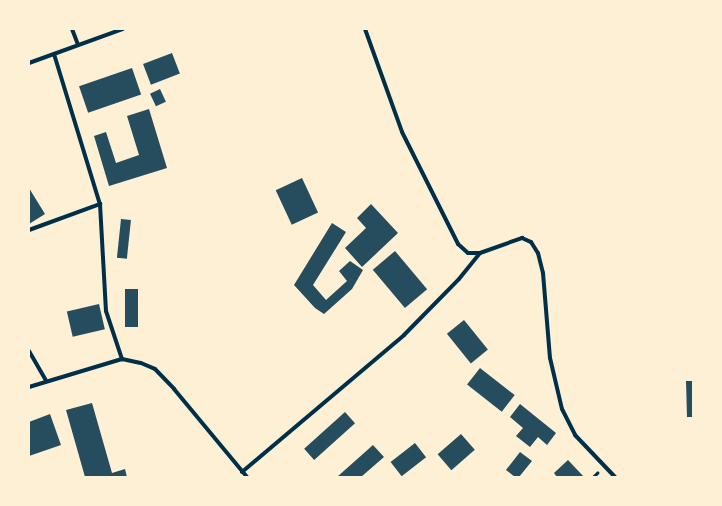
<!DOCTYPE html>
<style>
body{margin:0}
#map{position:relative;width:722px;height:506px;overflow:hidden;background:#fdf0d5;font-family:Rubik,sans-serif}
div>[style]{position:absolute}
.building>*{inset:0;background:#264d5e;transform-origin:0 0}
.path>*{height:2.5px;margin:-1.25px;padding:0 1.25px;transform-origin:1.25px;border-radius:1.25px;background:#003049}
.minor>*{height:4px;margin:-2px;padding:0 2px;transform-origin:2px;border-radius:2px;background:#003049}
span{translate:-50% -50%;white-space:nowrap;text-align:center;line-height:1.15;-webkit-text-stroke:3px #fdf0d5;paint-order:stroke}
.frame{position:absolute;inset:0;border:30px solid #fdf0d5;pointer-events:none}
</style>
<div id="map">
<div class="building">
<i style="left:172px;top:53px;width:22px;height:31px;rotate:69deg"></i>
<i style="left:132px;top:68px;width:28px;height:56px;rotate:71deg"></i>
<i style="left:160px;top:89px;width:14px;height:11px;rotate:65deg"></i>
<i style="clip-path:polygon(149px 109px,167px 168px,109px 186px,94px 136px,106px 132px,116px 163px,139px 155px,127px 116px)"></i>
<i style="left:302px;top:178px;width:38px;height:29px;rotate:65deg"></i>
<i style="clip-path:polygon(29px 188px,45px 214px,29px 224px)"></i>
<i style="clip-path:polygon(371px 204px,398px 233px,362px 267px,345px 248px,366px 228px,357px 218px)"></i>
<i style="left:121px;top:219px;width:10px;height:39px;rotate:6deg"></i>
<i style="clip-path:polygon(332px 223px,346px 232px,313px 285px,326px 300px,347px 281px,339px 271px,350px 261px,363px 270px,352px 289px,324px 314px,315px 308px,294px 285px)"></i>
<i style="left:395px;top:251px;width:50px;height:29px;rotate:50deg"></i>
<i style="left:125px;top:289px;width:13px;height:38px"></i>
<i style="left:99px;top:304px;width:26px;height:33px;rotate:77deg"></i>
<i style="left:464px;top:320px;width:38px;height:22px;rotate:51deg"></i>
<i style="left:480px;top:368px;width:44px;height:21px;rotate:38deg"></i>
<i style="clip-path:polygon(686px 381px,693px 381px,693px 417px,687px 417px)"></i>
<i style="clip-path:polygon(92px 403px,112px 473px,125px 469px,127px 477px,85px 477px,66px 410px)"></i>
<i style="clip-path:polygon(520px 404px,556px 433px,547px 445px,538px 437px,530px 447px,516px 436px,523px 428px,510px 417px)"></i>
<i style="left:345px;top:412px;width:15px;height:55px;rotate:48deg"></i>
<i style="clip-path:polygon(50px 414px,61px 445px,29px 456px,29px 422px)"></i>
<i style="left:461px;top:434px;width:21px;height:31px;rotate:49deg"></i>
<i style="left:415px;top:443px;width:18px;height:31px;rotate:52deg"></i>
<i style="clip-path:polygon(373px 445px,384px 457px,361px 477px,337px 477px)"></i>
<i style="clip-path:polygon(520px 452px,532px 461px,519px 477px,515px 477px,506px 470px)"></i>
<i style="clip-path:polygon(568px 460px,584px 477px,557px 477px,554px 473px)"></i>
</div>
<div class="path">
<i style="left:593px;top:477px;width:6px;rotate:-45deg"></i>
</div>
<div class="minor">
<i style="left:72px;top:29px;width:17px;rotate:69deg"></i>
<i style="left:365px;top:29px;width:109px;rotate:70.2deg"></i>
<i style="left:402px;top:132px;width:125px;rotate:63.4deg"></i>
<i style="left:458px;top:244px;width:13px;rotate:42deg"></i>
<i style="left:468px;top:253px;width:12px"></i>
<i style="left:480px;top:253px;width:45px;rotate:-19.7deg"></i>
<i style="left:522px;top:238px;width:10px;rotate:24deg"></i>
<i style="left:531px;top:242px;width:13px;rotate:58deg"></i>
<i style="left:538px;top:253px;width:21px;rotate:76deg"></i>
<i style="left:543px;top:273px;width:85px;rotate:85.3deg"></i>
<i style="left:550px;top:358px;width:52px;rotate:76.8deg"></i>
<i style="left:562px;top:409px;width:29px;rotate:63deg"></i>
<i style="left:575px;top:435px;width:58px;rotate:46.4deg"></i>
<i style="left:54px;top:54px;width:157px;rotate:73deg"></i>
<i style="left:100px;top:204px;width:107px;rotate:86.8deg"></i>
<i style="left:106px;top:311px;width:51px;rotate:71.6deg"></i>
<i style="left:29px;top:63px;width:100px;rotate:-19.9deg"></i>
<i style="left:29px;top:230px;width:76px;rotate:-20.1deg"></i>
<i style="left:29px;top:351px;width:34px;rotate:60deg"></i>
<i style="left:29px;top:387px;width:97px;rotate:-16.8deg"></i>
<i style="left:122px;top:359px;width:19px;rotate:12deg"></i>
<i style="left:141px;top:363px;width:15px;rotate:23deg"></i>
<i style="left:155px;top:369px;width:28px;rotate:46deg"></i>
<i style="left:174px;top:389px;width:114px;rotate:50.3deg"></i>
<i style="left:242px;top:472px;width:212px;rotate:-40.2deg"></i>
<i style="left:404px;top:335px;width:78px;rotate:-45.5deg"></i>
<i style="left:459px;top:279px;width:33px;rotate:-51deg"></i>
</div>
<div class="frame"></div>
</div>
